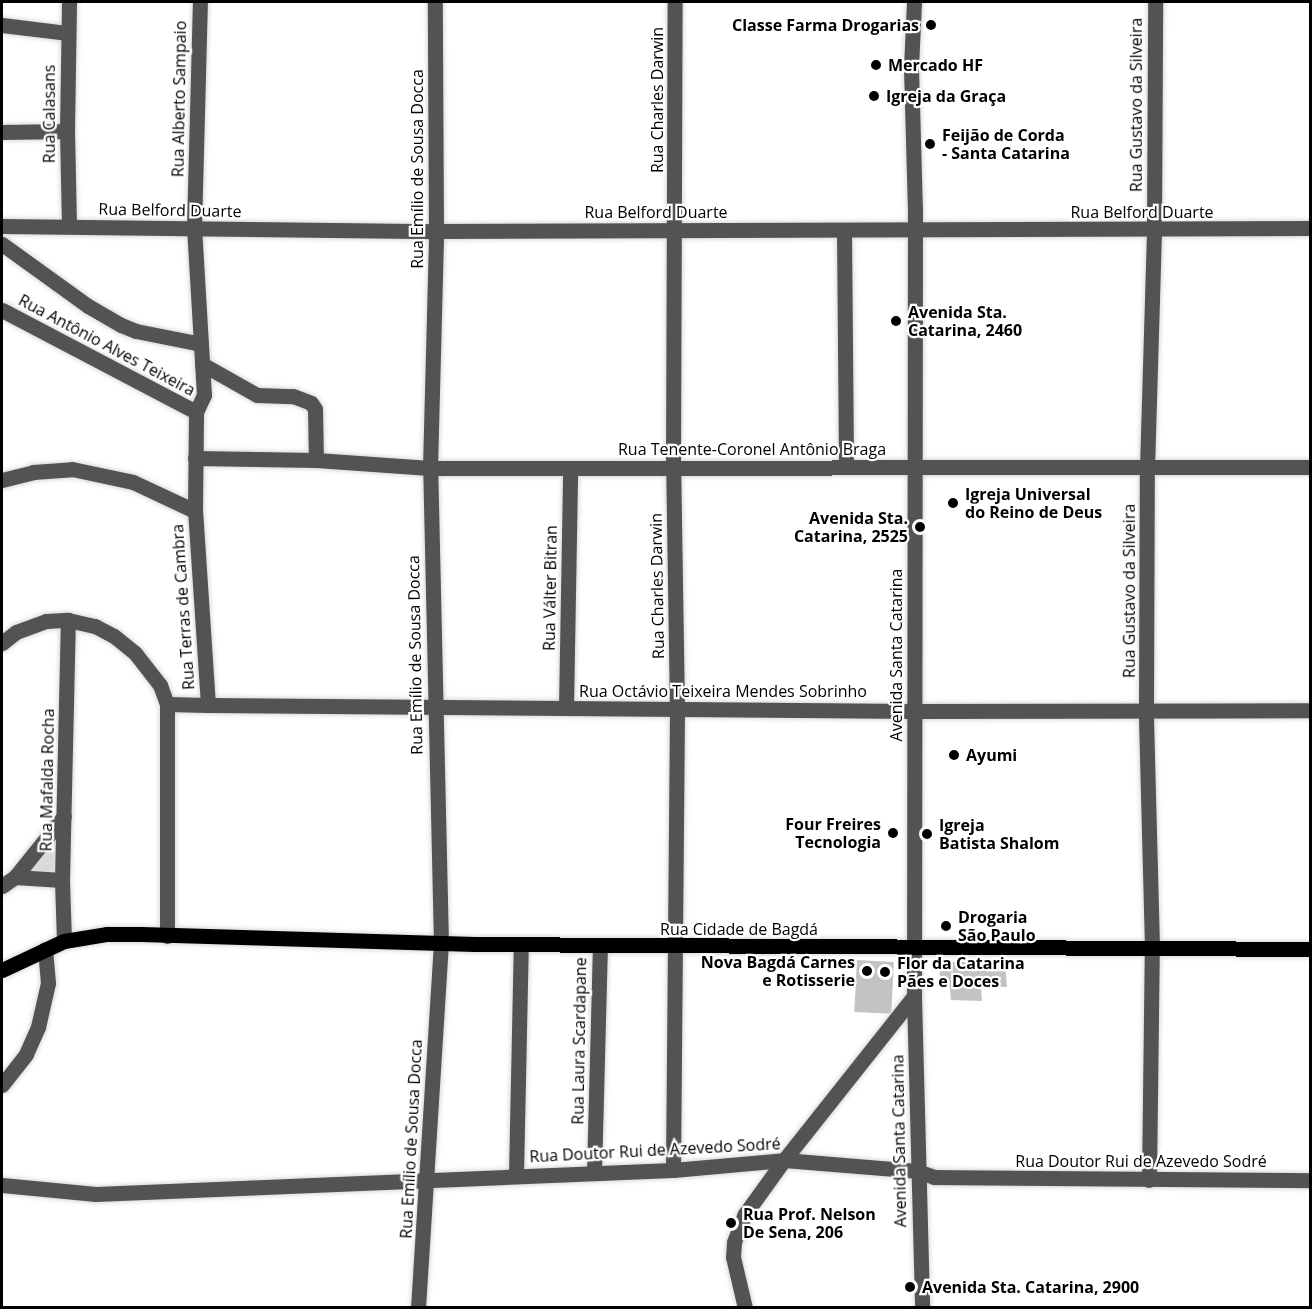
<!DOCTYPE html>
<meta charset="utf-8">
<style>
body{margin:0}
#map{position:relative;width:1312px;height:1309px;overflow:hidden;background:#fff;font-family:"Open Sans",sans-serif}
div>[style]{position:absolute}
.green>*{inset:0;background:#dadada}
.building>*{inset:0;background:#c3c3c3;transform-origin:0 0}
.roads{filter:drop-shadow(0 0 2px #dbdbdb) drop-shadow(0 0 2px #dbdbdb)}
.minor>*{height:15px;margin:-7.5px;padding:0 7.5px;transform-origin:7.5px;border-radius:7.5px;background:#535353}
.major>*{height:15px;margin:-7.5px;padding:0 7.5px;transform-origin:7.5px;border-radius:7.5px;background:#000}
.dots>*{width:16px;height:16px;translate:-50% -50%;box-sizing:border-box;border:3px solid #fff;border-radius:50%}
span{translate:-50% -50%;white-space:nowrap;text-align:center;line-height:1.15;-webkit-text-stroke:4.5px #fff;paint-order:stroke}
.poi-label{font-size:16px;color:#000;font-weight:700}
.right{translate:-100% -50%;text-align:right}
.left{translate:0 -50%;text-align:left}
.street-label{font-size:16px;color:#000}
.frame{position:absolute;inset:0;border:3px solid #000;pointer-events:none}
</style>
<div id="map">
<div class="green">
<i style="clip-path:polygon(60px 829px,60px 874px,22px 876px,43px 855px)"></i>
</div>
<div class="building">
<i style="left:857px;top:960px;width:37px;height:52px;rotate:3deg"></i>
<i style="clip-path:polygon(1005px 961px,1007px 987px,981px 986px,982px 1001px,951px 1000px,949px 979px,940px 978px,939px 962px)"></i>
</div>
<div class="roads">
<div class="minor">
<i style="left:914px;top:2px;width:66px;rotate:92.6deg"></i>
<i style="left:911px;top:68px;width:142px;rotate:88.4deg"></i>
<i style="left:915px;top:210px;width:786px;rotate:90.07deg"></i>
<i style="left:914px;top:996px;width:312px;rotate:88.5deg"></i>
<i style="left:2px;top:25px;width:65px;rotate:7deg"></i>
<i style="left:2px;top:132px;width:65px;rotate:-0.9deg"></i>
<i style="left:2px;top:226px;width:434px;rotate:0.7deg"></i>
<i style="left:436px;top:231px;width:874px;rotate:-0.2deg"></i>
<i style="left:69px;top:226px;width:95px;rotate:-91.2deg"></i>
<i style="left:67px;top:131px;width:129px;rotate:-89.1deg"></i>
<i style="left:844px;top:231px;width:236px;rotate:89.5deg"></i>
<i style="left:2px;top:244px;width:106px;rotate:35.8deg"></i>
<i style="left:88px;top:306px;width:38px;rotate:30deg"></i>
<i style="left:121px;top:325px;width:16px;rotate:22deg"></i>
<i style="left:136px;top:331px;width:66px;rotate:11.3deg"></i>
<i style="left:2px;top:310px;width:219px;rotate:27.7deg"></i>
<i style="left:202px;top:364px;width:63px;rotate:29.4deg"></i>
<i style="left:257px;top:395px;width:36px;rotate:2deg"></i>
<i style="left:293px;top:396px;width:19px;rotate:21deg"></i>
<i style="left:311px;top:403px;width:7px;rotate:56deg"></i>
<i style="left:315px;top:409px;width:51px;rotate:88.9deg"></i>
<i style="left:196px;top:412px;width:19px;rotate:-65deg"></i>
<i style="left:204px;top:395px;width:167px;rotate:-93.4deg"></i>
<i style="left:194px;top:228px;width:226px;rotate:-88.5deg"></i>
<i style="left:195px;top:458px;width:121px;rotate:0.9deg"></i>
<i style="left:316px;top:460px;width:114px;rotate:4deg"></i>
<i style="left:430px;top:468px;width:880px;rotate:-0.07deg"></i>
<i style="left:2px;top:480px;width:32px;rotate:-14deg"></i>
<i style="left:33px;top:472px;width:39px;rotate:-4deg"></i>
<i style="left:72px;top:469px;width:62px;rotate:12deg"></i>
<i style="left:133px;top:482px;width:68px;rotate:25.1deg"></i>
<i style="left:2px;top:643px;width:18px;rotate:-38deg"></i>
<i style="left:16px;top:632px;width:32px;rotate:-20deg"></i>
<i style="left:46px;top:621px;width:22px;rotate:-3deg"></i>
<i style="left:68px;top:620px;width:28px;rotate:13deg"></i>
<i style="left:95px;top:626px;width:21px;rotate:28deg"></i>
<i style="left:114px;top:636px;width:27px;rotate:39deg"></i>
<i style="left:135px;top:653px;width:41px;rotate:52deg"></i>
<i style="left:160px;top:685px;width:20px;rotate:70deg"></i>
<i style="left:208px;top:705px;width:706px;rotate:0.49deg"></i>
<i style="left:914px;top:711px;width:396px;rotate:-0.1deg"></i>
<i style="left:566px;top:708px;width:240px;rotate:-89deg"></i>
<i style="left:15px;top:877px;width:47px;rotate:3.7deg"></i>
<i style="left:2px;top:886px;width:16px;rotate:-35deg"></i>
<i style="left:15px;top:877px;width:78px;rotate:-51.2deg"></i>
<i style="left:167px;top:936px;width:232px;rotate:-90deg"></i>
<i style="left:167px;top:704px;width:41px;rotate:1.4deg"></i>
<i style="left:208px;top:705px;width:194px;rotate:-93.8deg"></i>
<i style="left:195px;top:511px;width:99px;rotate:-89.4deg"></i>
<i style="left:64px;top:941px;width:61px;rotate:-91.9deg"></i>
<i style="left:62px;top:880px;width:260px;rotate:-88.7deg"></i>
<i style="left:2px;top:1085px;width:39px;rotate:-52deg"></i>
<i style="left:26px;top:1054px;width:30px;rotate:-66deg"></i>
<i style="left:38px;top:1027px;width:45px;rotate:-77.2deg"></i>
<i style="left:48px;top:983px;width:34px;rotate:-95deg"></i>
<i style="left:673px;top:1170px;width:460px;rotate:-89.5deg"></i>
<i style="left:677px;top:710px;width:242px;rotate:-90.9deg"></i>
<i style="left:673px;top:468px;width:466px;rotate:-89.8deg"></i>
<i style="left:594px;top:1173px;width:227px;rotate:-88.5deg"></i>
<i style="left:516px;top:1175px;width:230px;rotate:-88.8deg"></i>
<i style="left:1149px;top:1180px;width:233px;rotate:-89.3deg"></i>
<i style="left:1152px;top:947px;width:237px;rotate:-91.5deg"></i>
<i style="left:1146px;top:710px;width:242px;rotate:-89.8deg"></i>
<i style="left:1147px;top:468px;width:237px;rotate:-88.3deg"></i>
<i style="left:1154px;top:231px;width:229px;rotate:-89.7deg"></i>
<i style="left:2px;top:1185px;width:94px;rotate:5.5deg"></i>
<i style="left:96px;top:1194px;width:577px;rotate:-2.38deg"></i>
<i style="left:673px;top:1170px;width:111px;rotate:-5.1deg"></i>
<i style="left:784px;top:1160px;width:133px;rotate:4.7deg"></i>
<i style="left:917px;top:1171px;width:18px;rotate:19deg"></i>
<i style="left:934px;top:1177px;width:376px;rotate:0.5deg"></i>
<i style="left:418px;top:1308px;width:365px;rotate:-86.4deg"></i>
<i style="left:441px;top:944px;width:476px;rotate:-91.3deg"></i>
<i style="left:430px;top:468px;width:237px;rotate:-88.5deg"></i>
<i style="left:436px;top:231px;width:229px;rotate:-90.3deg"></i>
<i style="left:745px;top:1308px;width:52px;rotate:-103.2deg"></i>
<i style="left:733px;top:1257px;width:15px;rotate:-86deg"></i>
<i style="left:734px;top:1242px;width:30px;rotate:-69deg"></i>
<i style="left:745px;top:1214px;width:67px;rotate:-54.2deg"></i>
<i style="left:784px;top:1160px;width:209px;rotate:-51.6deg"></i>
</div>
<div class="major">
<i style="left:2px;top:970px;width:68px;rotate:-25.1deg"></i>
<i style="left:64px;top:941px;width:44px;rotate:-9.2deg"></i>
<i style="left:107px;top:934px;width:34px"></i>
<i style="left:141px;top:934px;width:334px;rotate:1.7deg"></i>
<i style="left:475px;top:944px;width:835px;rotate:0.34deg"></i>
</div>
</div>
<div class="dots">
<i style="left:931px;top:25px;background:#000"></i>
<i style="left:876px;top:65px;background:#000"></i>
<i style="left:874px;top:96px;background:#000"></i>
<i style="left:930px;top:144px;background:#000"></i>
<i style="left:896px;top:321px;background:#000"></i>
<i style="left:953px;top:503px;background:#000"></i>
<i style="left:920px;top:527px;background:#000"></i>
<i style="left:954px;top:755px;background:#000"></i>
<i style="left:893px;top:833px;background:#000"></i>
<i style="left:927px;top:834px;background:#000"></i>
<i style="left:946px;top:926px;background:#000"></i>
<i style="left:867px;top:971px;background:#000"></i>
<i style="left:885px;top:972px;background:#000"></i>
<i style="left:731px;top:1223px;background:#000"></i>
<i style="left:910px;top:1287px;background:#000"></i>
</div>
<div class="poi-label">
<span class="right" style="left:919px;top:25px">Classe Farma Drogarias</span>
<span class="left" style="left:888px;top:65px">Mercado HF</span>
<span class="left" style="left:886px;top:96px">Igreja da Graça</span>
<span class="left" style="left:942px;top:144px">Feijão de Corda<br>- Santa Catarina</span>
<span class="left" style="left:908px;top:321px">Avenida Sta.<br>Catarina, 2460</span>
<span class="left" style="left:965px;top:503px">Igreja Universal<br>do Reino de Deus</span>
<span class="right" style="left:908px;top:527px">Avenida Sta.<br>Catarina, 2525</span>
<span class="left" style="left:966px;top:755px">Ayumi</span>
<span class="right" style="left:881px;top:833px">Four Freires<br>Tecnologia</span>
<span class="left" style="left:939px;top:834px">Igreja<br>Batista Shalom</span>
<span class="left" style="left:958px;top:926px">Drogaria<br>São Paulo</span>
<span class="right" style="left:855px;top:971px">Nova Bagdá Carnes<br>e Rotisserie</span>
<span class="left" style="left:897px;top:972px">Flor da Catarina<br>Pães e Doces</span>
<span class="left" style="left:743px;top:1223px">Rua Prof. Nelson<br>De Sena, 206</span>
<span class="left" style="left:922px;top:1287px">Avenida Sta. Catarina, 2900</span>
</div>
<div class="street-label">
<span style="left:179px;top:99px;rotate:-89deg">Rua Alberto Sampaio</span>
<span style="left:657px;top:100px;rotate:-90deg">Rua Charles Darwin</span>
<span style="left:1136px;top:105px;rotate:-90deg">Rua Gustavo da Silveira</span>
<span style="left:49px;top:114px;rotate:-90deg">Rua Calasans</span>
<span style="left:417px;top:169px;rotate:-90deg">Rua Emílio de Sousa Docca</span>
<span style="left:170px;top:210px;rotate:1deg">Rua Belford Duarte</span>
<span style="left:656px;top:212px">Rua Belford Duarte</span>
<span style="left:1142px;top:212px">Rua Belford Duarte</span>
<span style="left:107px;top:345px;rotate:28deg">Rua Antônio Alves Teixeira</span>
<span style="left:752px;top:449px">Rua Tenente-Coronel Antônio Braga</span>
<span style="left:657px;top:586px;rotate:-91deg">Rua Charles Darwin</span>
<span style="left:550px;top:588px;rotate:-89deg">Rua Válter Bitran</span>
<span style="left:1129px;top:591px;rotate:-90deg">Rua Gustavo da Silveira</span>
<span style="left:183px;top:607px;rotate:-94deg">Rua Terras de Cambra</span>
<span style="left:415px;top:655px;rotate:-91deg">Rua Emílio de Sousa Docca</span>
<span style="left:896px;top:655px;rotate:-90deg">Avenida Santa Catarina</span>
<span style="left:723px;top:691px">Rua Octávio Teixeira Mendes Sobrinho</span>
<span style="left:47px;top:780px;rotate:-89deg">Rua Mafalda Rocha</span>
<span style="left:739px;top:929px">Rua Cidade de Bagdá</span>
<span style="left:579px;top:1041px;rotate:-89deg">Rua Laura Scardapane</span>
<span style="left:411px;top:1139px;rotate:-87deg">Rua Emílio de Sousa Docca</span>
<span style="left:899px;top:1141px;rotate:-91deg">Avenida Santa Catarina</span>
<span style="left:655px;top:1150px;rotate:-3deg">Rua Doutor Rui de Azevedo Sodré</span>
<span style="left:1141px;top:1161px">Rua Doutor Rui de Azevedo Sodré</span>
</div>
<div class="frame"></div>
</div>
